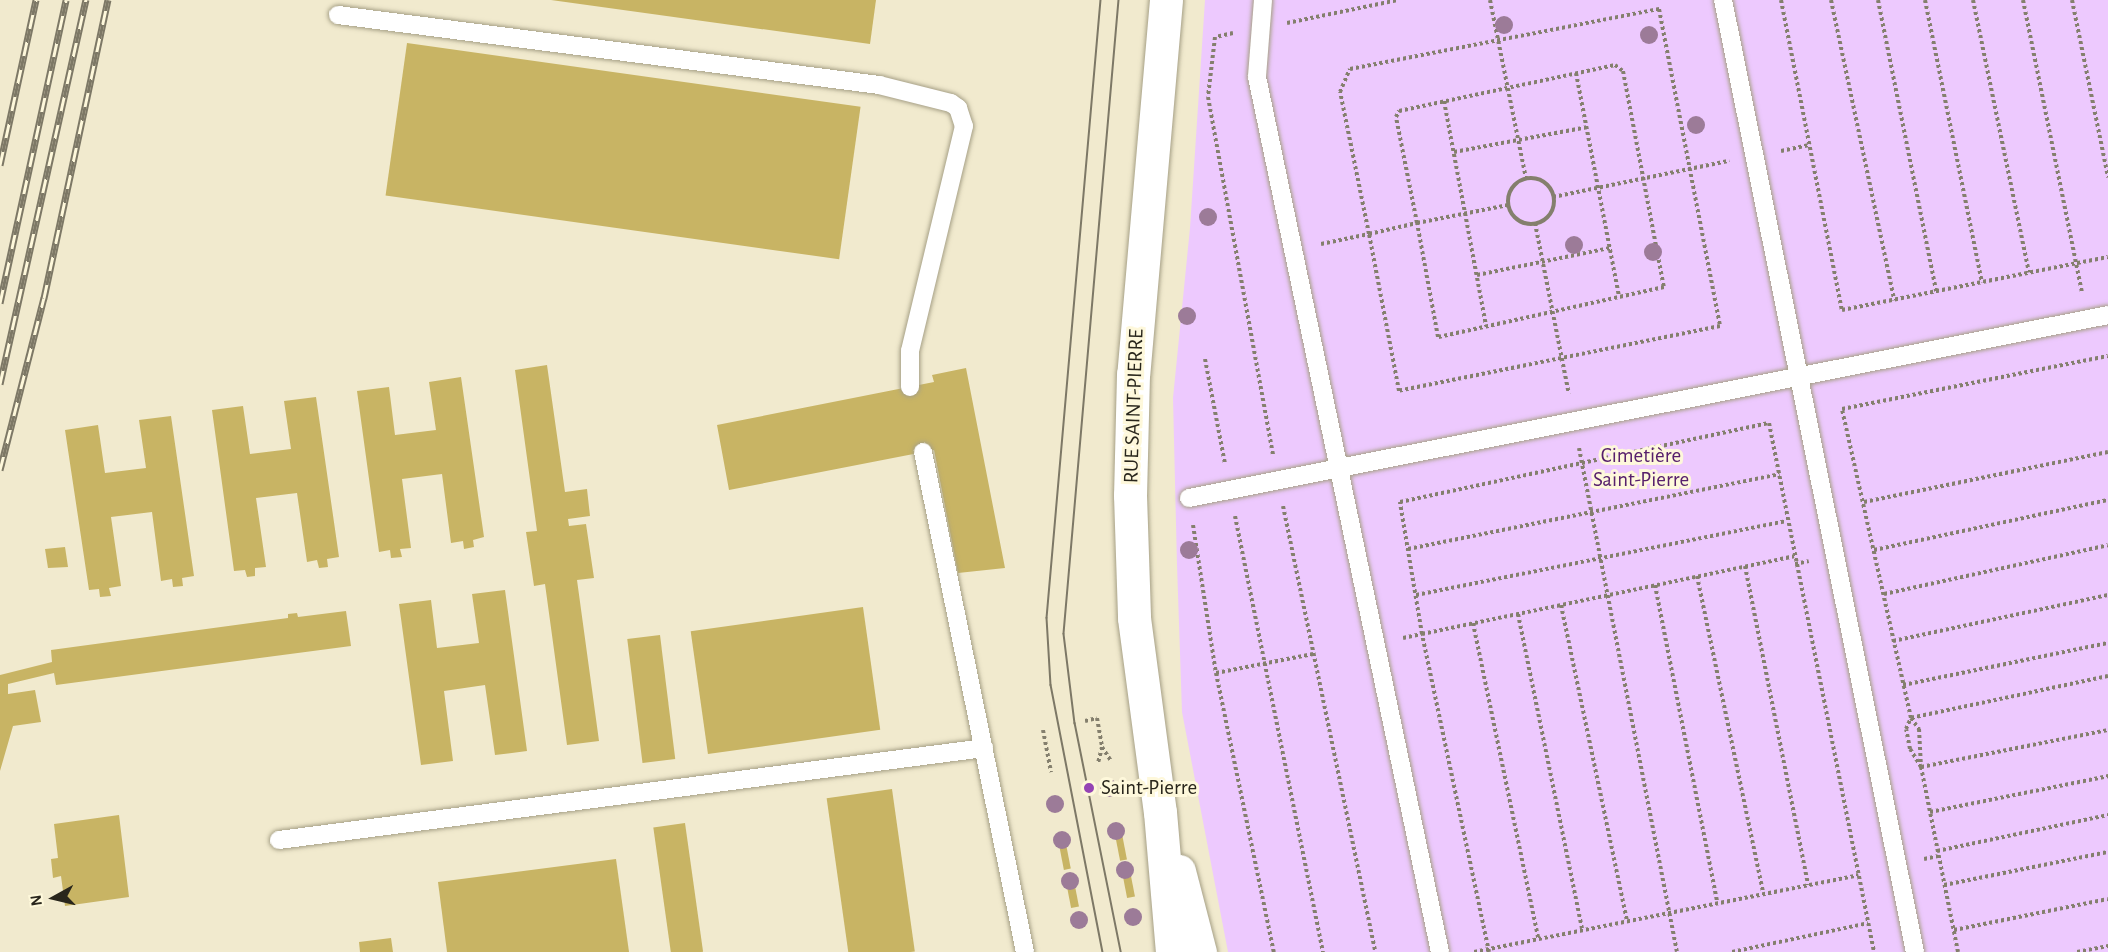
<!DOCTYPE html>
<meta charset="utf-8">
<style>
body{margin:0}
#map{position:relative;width:2108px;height:952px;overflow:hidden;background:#f1eace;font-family:"Alegreya Sans",sans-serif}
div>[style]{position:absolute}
.green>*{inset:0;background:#edc9fe}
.building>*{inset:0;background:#c8b464;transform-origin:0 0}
.path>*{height:4px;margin-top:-2px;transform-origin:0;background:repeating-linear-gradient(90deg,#847f6d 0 3px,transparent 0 6px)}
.path>.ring{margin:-2px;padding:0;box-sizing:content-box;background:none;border:4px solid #847f6d;border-radius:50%}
.roads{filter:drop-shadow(0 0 2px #a6a086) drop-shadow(0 0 2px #a6a086)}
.service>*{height:18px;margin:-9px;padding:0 9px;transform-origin:9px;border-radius:9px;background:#fff}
.secondary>*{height:33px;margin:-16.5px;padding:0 16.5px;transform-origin:16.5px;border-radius:16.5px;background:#fff}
.tram>*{height:1.5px;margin:-0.75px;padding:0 0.75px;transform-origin:0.75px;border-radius:0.75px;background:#7d7866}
.rail>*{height:7px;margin-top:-3.5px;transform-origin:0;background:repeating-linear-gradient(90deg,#fef8db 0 14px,#7d7866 0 28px);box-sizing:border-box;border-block:2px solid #7d7866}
.trees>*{width:18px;height:18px;margin:-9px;border-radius:50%;background:#9c7b98}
.dots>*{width:16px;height:16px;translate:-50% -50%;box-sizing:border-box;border:3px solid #fef8db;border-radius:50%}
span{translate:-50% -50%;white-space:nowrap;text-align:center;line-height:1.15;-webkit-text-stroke:6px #fef8db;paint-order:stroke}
.street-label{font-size:21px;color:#29261c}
.park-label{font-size:21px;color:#57206c}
.poi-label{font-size:21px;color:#29261c}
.left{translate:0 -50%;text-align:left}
.north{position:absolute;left:24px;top:868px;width:60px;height:60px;-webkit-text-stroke:4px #fef8db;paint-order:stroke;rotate:262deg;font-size:16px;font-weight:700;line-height:24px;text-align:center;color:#29261c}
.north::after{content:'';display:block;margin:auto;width:21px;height:27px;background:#29261c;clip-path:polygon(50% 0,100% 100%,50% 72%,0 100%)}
</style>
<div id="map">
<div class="green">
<i style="clip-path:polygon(1205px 0,2108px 0,2108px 952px,1228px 952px,1182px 712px,1177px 565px,1173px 398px,1190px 228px)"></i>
</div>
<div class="building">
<i style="clip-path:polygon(551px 0,876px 0,870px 44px)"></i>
<i style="left:407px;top:43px;width:458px;height:154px;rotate:8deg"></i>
<i style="clip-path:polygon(547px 365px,565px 492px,587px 489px,590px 516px,568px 519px,569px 526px,586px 524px,594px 578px,577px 580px,599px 741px,567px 745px,545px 584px,534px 586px,526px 532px,537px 531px,515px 370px)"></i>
<i style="clip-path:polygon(966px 368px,1005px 568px,958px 573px,934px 450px,729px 490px,717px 425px,934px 382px,932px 375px)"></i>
<i style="clip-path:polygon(461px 377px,484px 537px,473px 540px,474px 547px,464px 549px,463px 541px,451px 543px,442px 474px,402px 479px,411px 548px,400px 549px,402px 557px,391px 558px,390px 550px,379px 552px,357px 391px,389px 387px,395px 435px,436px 430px,429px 382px)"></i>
<i style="clip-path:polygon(316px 397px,339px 557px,327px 559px,328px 567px,319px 568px,317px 560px,307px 562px,297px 493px,256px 498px,266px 567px,255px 568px,255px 576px,247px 577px,245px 570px,234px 571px,212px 410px,243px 406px,250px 454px,291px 449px,284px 401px)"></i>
<i style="clip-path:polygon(171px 416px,194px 576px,182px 578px,183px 586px,173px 587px,172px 579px,161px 581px,152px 512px,111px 517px,121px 586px,109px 588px,111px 596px,100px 597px,99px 589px,89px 590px,65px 430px,98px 425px,105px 473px,146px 468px,139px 420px)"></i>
<i style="clip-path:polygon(65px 547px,68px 567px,48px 568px,45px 549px)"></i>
<i style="clip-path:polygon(505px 590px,527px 751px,495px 755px,485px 685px,444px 691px,453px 761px,421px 765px,399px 604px,431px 600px,437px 648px,479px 643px,472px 594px)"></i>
<i style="left:863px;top:607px;width:124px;height:174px;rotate:82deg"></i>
<i style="clip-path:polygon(346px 611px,351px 646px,56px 685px,54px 673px,8px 684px,8px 694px,35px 690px,41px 722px,13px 726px,0 771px,0 675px,52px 662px,51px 650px,288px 618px,288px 614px,297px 613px,298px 617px)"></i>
<i style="left:660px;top:635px;width:125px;height:33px;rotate:83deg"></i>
<i style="left:892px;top:789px;width:164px;height:66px;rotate:82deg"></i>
<i style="clip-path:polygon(119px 815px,129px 897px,65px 906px,61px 876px,53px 878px,51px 859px,58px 858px,54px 824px)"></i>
<i style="left:685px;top:823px;width:130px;height:32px;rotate:82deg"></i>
<i style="left:1122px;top:834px;width:26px;height:7px;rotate:79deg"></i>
<i style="left:1066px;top:844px;width:25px;height:7px;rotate:79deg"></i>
<i style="clip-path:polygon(616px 859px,629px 952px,447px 952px,438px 882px)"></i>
<i style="left:1130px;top:871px;width:26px;height:8px;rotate:79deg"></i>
<i style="left:1074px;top:881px;width:26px;height:8px;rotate:79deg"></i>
<i style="clip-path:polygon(391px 938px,393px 952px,360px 952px,359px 942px)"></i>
</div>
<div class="path">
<i style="left:1490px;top:0;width:182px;rotate:78.6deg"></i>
<i style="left:1781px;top:0;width:316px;rotate:78.9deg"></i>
<i style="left:1842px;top:310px;width:271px;rotate:-11.3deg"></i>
<i style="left:1831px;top:0;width:307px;rotate:78.1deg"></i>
<i style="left:1878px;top:0;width:297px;rotate:78.7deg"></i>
<i style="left:1925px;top:0;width:288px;rotate:78.6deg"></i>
<i style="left:1973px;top:0;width:278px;rotate:78.4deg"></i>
<i style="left:2023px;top:0;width:298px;rotate:78.6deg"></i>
<i style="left:2072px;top:0;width:181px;rotate:78.5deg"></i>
<i style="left:1287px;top:23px;width:113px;rotate:-11.7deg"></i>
<i style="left:1233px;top:33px;width:18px;rotate:167deg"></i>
<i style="left:1215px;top:37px;width:60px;rotate:96.7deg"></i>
<i style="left:1208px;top:97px;width:364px;rotate:79.7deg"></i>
<i style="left:1576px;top:73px;width:228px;rotate:79.1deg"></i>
<i style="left:1444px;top:101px;width:229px;rotate:79.4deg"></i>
<i style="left:1781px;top:151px;width:30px;rotate:-12deg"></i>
<i style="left:1454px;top:152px;width:135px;rotate:-10.6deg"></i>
<i class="ring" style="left:1508px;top:178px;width:42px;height:42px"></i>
<i style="left:1553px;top:197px;width:180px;rotate:-11.6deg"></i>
<i style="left:1535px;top:223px;width:174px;rotate:78.8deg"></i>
<i style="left:1321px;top:244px;width:49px;rotate:-11.8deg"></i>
<i style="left:1369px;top:234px;width:145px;rotate:-101.5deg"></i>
<i style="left:1340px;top:92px;width:25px;rotate:-67deg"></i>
<i style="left:1350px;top:69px;width:315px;rotate:-11deg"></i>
<i style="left:1659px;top:9px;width:323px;rotate:79.1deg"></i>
<i style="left:1720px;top:326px;width:328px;rotate:168.6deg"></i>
<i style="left:1399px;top:391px;width:160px;rotate:-100.8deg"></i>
<i style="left:1369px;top:234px;width:49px;rotate:-12.9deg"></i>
<i style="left:1417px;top:223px;width:108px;rotate:-101.2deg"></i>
<i style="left:1396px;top:117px;width:7px;rotate:-63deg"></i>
<i style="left:1399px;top:111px;width:221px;rotate:-12deg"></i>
<i style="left:1615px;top:65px;width:10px;rotate:37deg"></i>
<i style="left:1623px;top:71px;width:220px;rotate:79.3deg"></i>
<i style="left:1664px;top:287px;width:231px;rotate:167.5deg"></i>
<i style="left:1438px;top:337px;width:116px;rotate:-100.4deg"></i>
<i style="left:1417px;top:223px;width:93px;rotate:-11.2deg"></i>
<i style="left:1477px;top:275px;width:136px;rotate:-11.5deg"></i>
<i style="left:1205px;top:359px;width:107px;rotate:79.2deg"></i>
<i style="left:1579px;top:448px;width:513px;rotate:79deg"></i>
<i style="left:1864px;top:502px;width:249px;rotate:-11.6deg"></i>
<i style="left:1283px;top:506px;width:455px;rotate:78.3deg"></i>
<i style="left:1235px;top:516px;width:445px;rotate:78.6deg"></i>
<i style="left:1193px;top:525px;width:150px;rotate:81.2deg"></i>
<i style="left:1216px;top:673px;width:285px;rotate:78.3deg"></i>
<i style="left:1408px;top:549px;width:379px;rotate:-11.4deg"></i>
<i style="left:1874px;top:550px;width:239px;rotate:-12.1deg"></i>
<i style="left:1795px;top:564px;width:14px;rotate:-12deg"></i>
<i style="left:1745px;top:566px;width:325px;rotate:78.8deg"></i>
<i style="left:1697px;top:576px;width:324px;rotate:78.2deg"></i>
<i style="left:1655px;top:585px;width:323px;rotate:78.9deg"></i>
<i style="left:1884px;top:594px;width:229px;rotate:-12.3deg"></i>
<i style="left:1416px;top:595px;width:378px;rotate:-11.3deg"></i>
<i style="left:1561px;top:605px;width:322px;rotate:78.2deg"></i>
<i style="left:1518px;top:614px;width:321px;rotate:78.5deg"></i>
<i style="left:1473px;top:623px;width:322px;rotate:78.3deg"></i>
<i style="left:1403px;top:638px;width:19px;rotate:-12deg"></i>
<i style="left:1422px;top:634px;width:134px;rotate:-99.5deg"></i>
<i style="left:1400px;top:502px;width:377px;rotate:-12.1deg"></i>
<i style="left:1769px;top:423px;width:539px;rotate:78.77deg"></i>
<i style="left:1893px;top:641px;width:220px;rotate:-12.1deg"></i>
<i style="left:1216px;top:673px;width:99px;rotate:-11.1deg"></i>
<i style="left:2108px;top:676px;width:201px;rotate:168deg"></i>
<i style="left:1911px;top:718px;width:14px;rotate:54deg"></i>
<i style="left:1919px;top:729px;width:38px;rotate:87deg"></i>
<i style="left:1921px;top:767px;width:191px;rotate:-11.2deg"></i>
<i style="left:1903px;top:685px;width:209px;rotate:-11.6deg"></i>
<i style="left:1085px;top:721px;width:12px;rotate:-14deg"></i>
<i style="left:1097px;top:718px;width:29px;rotate:80deg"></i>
<i style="left:1102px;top:747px;width:16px;rotate:104deg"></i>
<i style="left:1043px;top:730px;width:43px;rotate:79.2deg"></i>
<i style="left:1102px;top:747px;width:17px;rotate:57deg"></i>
<i style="left:1930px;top:812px;width:182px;rotate:-11.4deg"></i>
<i style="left:1937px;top:851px;width:175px;rotate:-11.9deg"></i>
<i style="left:1924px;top:859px;width:14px;rotate:-12deg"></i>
<i style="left:1944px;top:885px;width:167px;rotate:-11.4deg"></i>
<i style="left:1954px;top:930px;width:157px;rotate:-11.4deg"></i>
<i style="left:1474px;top:952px;width:392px;rotate:-11.3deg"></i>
<i style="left:1489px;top:952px;width:325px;rotate:-101.9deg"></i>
<i style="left:1422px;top:634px;width:380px;rotate:-11.8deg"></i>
<i style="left:1732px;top:952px;width:139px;rotate:-12deg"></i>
<i style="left:1958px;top:952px;width:189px;rotate:-101.3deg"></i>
<i style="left:1921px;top:767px;width:21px;rotate:-121deg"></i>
<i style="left:1910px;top:749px;width:20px;rotate:-101deg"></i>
<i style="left:1906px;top:729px;width:12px;rotate:-66deg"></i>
<i style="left:1911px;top:718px;width:317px;rotate:-102.6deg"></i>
<i style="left:1842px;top:409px;width:271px;rotate:-11.3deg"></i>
<i style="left:2077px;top:952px;width:32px;rotate:-11deg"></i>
</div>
<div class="roads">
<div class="service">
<i style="left:1263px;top:0;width:77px;rotate:94.5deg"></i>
<i style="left:1257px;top:77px;width:894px;rotate:78.19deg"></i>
<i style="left:1723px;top:0;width:971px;rotate:78.6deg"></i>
<i style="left:338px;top:15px;width:546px;rotate:7.37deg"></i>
<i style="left:879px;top:85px;width:74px;rotate:14deg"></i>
<i style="left:951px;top:103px;width:9px;rotate:36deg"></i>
<i style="left:958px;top:108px;width:19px;rotate:72deg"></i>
<i style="left:964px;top:126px;width:231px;rotate:103.5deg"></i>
<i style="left:910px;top:351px;width:36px;rotate:90deg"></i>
<i style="left:923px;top:452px;width:510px;rotate:78.47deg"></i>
<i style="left:1189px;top:498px;width:937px;rotate:-11.26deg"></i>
<i style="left:279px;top:840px;width:711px;rotate:-7.43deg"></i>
</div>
<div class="secondary">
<i style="left:1166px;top:0;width:375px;rotate:95deg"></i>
<i style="left:1133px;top:374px;width:121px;rotate:91.4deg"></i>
<i style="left:1130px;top:495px;width:123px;rotate:88.1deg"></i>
<i style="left:1134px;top:618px;width:196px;rotate:82.4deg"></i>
<i style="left:1160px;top:812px;width:141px;rotate:85.1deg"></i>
<i style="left:1179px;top:871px;width:84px;rotate:75.5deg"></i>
</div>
</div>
<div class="tram">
<i style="left:1101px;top:0;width:620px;rotate:94.99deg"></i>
<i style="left:1047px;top:618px;width:67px;rotate:86.6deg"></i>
<i style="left:1051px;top:685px;width:272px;rotate:79deg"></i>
<i style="left:1119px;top:0;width:636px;rotate:94.96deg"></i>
<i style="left:1064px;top:634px;width:90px;rotate:83deg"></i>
<i style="left:1075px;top:723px;width:234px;rotate:78.6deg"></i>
</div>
<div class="rail">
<i style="left:0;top:165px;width:169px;rotate:-77.7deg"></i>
<i style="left:0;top:303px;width:310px;rotate:-77.7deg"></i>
<i style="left:0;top:384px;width:394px;rotate:-77.4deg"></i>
<i style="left:0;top:470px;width:178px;rotate:-75.7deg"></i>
<i style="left:44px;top:298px;width:305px;rotate:-77.9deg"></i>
</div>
<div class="trees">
<i style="left:1504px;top:25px"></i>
<i style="left:1649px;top:35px"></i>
<i style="left:1696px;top:125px"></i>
<i style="left:1208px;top:217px"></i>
<i style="left:1574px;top:245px"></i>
<i style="left:1653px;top:252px"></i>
<i style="left:1187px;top:316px"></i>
<i style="left:1189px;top:550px"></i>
<i style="left:1109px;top:788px"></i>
<i style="left:1055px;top:804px"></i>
<i style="left:1116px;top:831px"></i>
<i style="left:1062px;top:840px"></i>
<i style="left:1125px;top:870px"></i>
<i style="left:1070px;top:881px"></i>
<i style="left:1133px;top:917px"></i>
<i style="left:1079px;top:920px"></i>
</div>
<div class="dots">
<i style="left:1089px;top:788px;background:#9544b4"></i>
</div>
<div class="street-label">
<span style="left:1134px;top:406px;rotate:-88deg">RUE SAINT-PIERRE</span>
</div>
<div class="park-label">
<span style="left:1641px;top:468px">Cimetière<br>Saint-Pierre</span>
</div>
<div class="poi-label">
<span class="left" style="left:1101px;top:788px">Saint-Pierre</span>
</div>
<div class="north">N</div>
</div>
